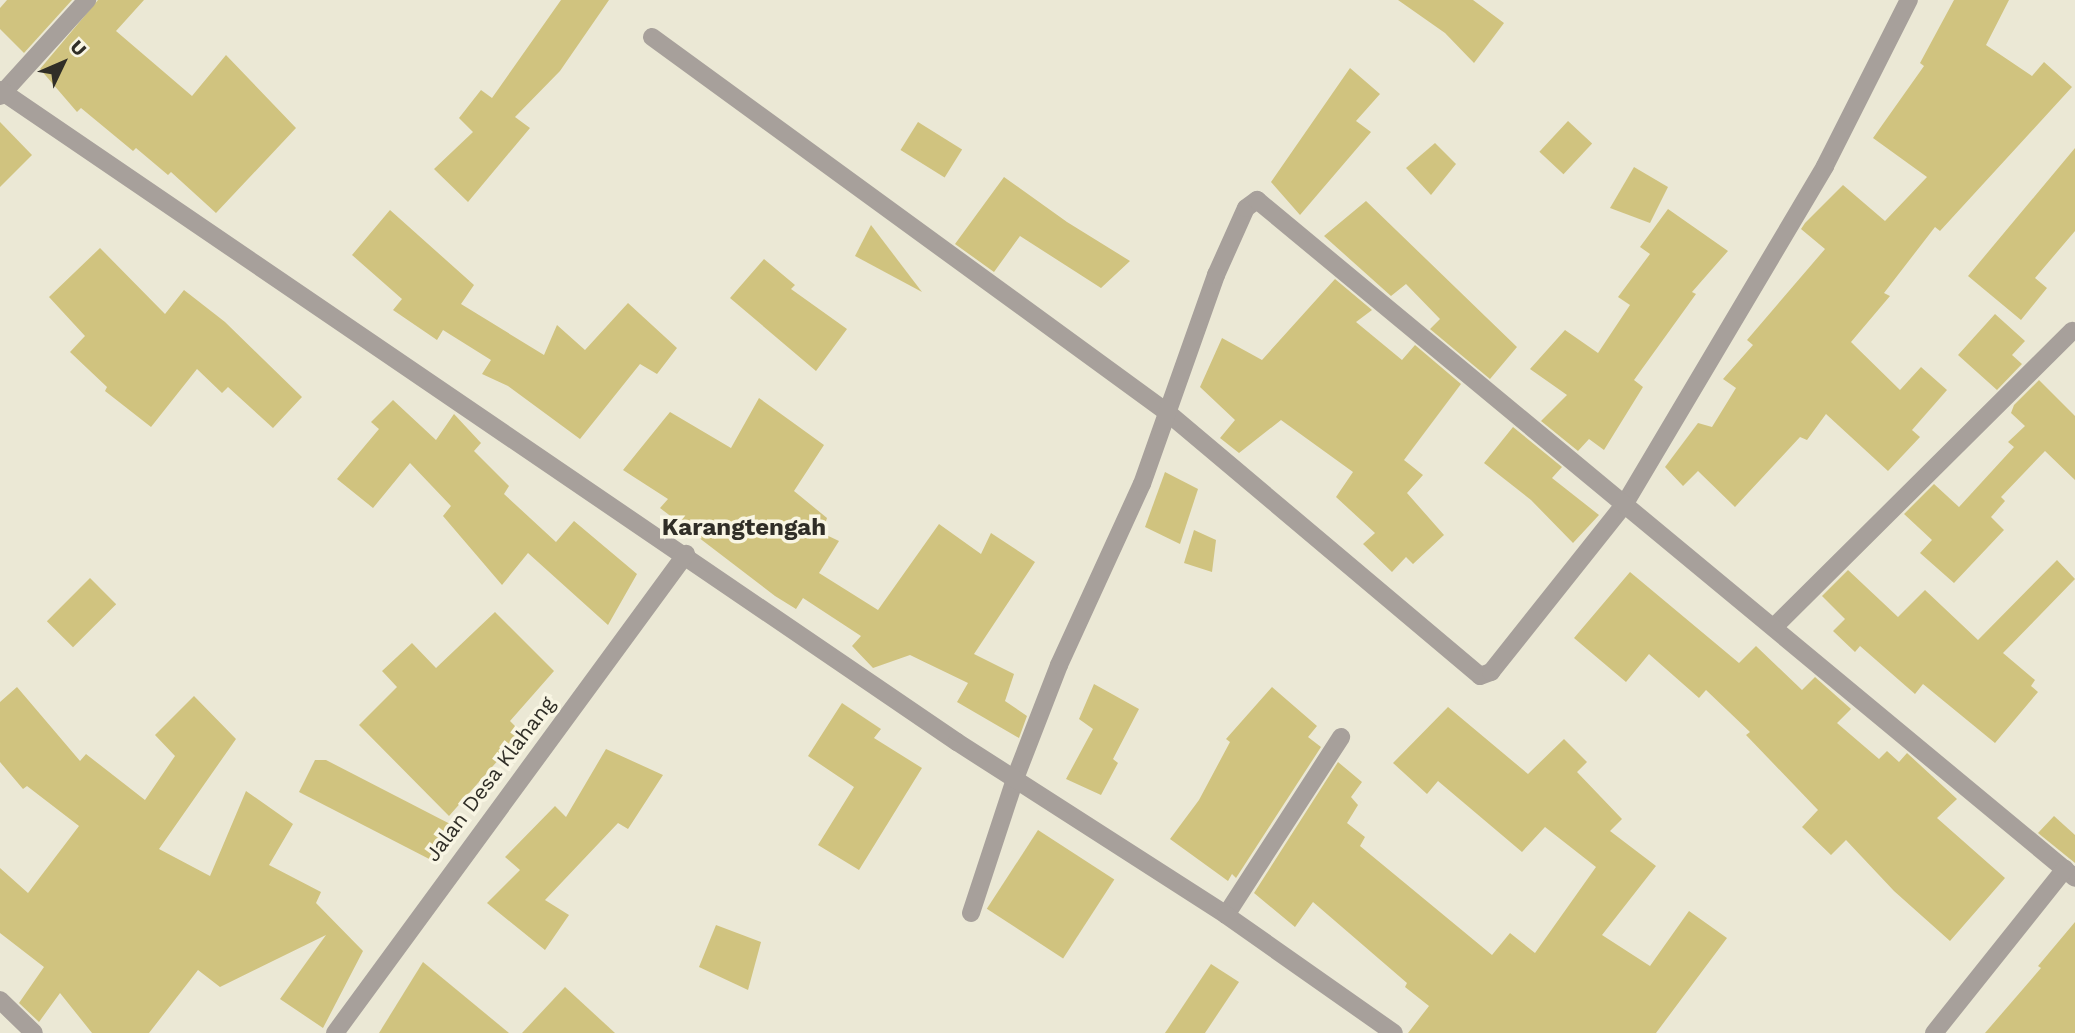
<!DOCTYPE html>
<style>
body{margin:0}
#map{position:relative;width:2075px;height:1033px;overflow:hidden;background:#ebe8d5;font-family:"Work Sans",sans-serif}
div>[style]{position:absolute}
.building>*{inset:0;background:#d0c37f;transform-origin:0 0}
.minor>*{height:18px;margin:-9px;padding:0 9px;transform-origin:9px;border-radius:9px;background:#a7a09b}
.tertiary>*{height:18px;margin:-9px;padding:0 9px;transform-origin:9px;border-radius:9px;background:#a7a09b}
span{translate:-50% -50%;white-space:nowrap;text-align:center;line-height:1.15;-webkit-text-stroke:7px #f8f5e3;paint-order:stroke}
.street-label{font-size:21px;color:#302e27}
.quarter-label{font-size:24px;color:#302e27;font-weight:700}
.north{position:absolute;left:28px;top:28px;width:70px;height:70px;-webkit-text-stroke:5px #f8f5e3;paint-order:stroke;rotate:46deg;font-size:19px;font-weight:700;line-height:28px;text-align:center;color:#302e27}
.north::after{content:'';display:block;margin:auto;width:24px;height:32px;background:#302e27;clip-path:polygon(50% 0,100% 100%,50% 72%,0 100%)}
</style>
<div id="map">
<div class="building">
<i style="clip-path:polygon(7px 0,72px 0,24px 53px,0 29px,0 8px)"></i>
<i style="clip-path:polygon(98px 0,144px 0,116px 31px,192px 96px,226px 55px,296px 128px,216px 213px,171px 172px,168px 175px,136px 148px,133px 151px,81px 108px,77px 112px,40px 69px)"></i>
<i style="clip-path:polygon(561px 0,609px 0,560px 71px,515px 117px,530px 128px,468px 202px,434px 169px,473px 132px,459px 118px,481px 90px,492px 98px)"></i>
<i style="clip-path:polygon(1398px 0,1473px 0,1504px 23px,1474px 63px,1445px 33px)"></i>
<i style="clip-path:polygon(1954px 0,2009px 0,1986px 45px,2032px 76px,2044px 62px,2072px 87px,1940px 231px,1935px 227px,1884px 293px,1890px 296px,1851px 342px,1900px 390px,1921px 367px,1947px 390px,1912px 430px,1920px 437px,1888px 471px,1826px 414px,1807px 440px,1800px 437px,1735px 507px,1698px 471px,1683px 486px,1665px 467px,1698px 423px,1712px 427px,1736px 388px,1723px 379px,1753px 345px,1747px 340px,1825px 249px,1801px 229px,1805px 223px,1843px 185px,1885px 221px,1927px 177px,1873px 138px,1924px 66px,1920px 63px)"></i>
<i style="clip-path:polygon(1350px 68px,1380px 94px,1356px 121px,1371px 132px,1300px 215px,1271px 182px)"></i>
<i style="left:1568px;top:121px;width:33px;height:42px;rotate:43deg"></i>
<i style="clip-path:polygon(0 122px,32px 155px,0 187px)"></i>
<i style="left:918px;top:122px;width:52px;height:33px;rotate:32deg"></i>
<i style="clip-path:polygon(1435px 143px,1456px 164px,1431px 195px,1406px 168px)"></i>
<i style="clip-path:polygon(2075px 148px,2075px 231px,2035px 278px,2047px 288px,2021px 320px,1968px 276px)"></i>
<i style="clip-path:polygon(1634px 167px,1668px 187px,1650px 223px,1610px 208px)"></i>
<i style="clip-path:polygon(1004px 177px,1067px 222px,1130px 261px,1101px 288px,1020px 236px,994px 272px,955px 244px)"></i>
<i style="clip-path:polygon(1366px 201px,1517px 347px,1490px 379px,1430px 329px,1440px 319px,1406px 284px,1391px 296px,1324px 236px)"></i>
<i style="clip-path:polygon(1668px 209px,1728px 251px,1692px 292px,1696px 294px,1634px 380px,1643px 387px,1604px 450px,1589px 439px,1578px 451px,1541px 421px,1567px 395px,1530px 369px,1565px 330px,1598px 353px,1630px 305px,1618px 297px,1650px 254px,1640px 247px)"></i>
<i style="clip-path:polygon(390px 210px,474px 285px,461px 304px,544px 355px,557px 325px,585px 350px,628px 303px,677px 348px,657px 374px,640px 364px,580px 439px,508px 386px,482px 374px,491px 360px,443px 330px,437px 340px,393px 310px,402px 299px,352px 255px)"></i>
<i style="clip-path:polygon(871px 225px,922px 292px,855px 256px)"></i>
<i style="clip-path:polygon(100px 248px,165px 314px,184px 290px,225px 322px,302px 397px,273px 428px,228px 387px,222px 393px,197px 369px,151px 427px,105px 391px,107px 387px,70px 352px,85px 336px,49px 297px)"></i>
<i style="clip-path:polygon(764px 259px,795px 285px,791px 289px,847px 329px,816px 371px,730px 298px)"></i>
<i style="clip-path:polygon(1335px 279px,1372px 310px,1356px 322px,1402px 360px,1415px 345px,1461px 384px,1404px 460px,1423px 475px,1407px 493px,1444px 535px,1413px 564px,1406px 557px,1392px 572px,1363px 544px,1375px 533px,1336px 497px,1353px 472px,1281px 420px,1239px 453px,1220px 438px,1235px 420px,1200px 387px,1222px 338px,1262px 360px)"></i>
<i style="clip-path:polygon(1995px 314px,2025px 341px,2012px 355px,2022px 364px,1997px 390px,1958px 355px)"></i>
<i style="clip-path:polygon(2039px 380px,2075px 416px,2075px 480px,2045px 451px,2001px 497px,2005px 501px,1991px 517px,2004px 530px,1954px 583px,1920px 553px,1932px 540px,1904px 514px,1934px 484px,1959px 507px,2014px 447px,2008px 442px,2025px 426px,2011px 413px,2014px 405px)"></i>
<i style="clip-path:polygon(759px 398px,824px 445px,794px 491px,827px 518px,822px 533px,839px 541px,819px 573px,878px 610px,939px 524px,981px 554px,991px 533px,1035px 562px,974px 654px,1014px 674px,1005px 701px,1027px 716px,1019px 738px,957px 702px,968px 683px,910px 655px,873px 668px,852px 646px,861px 636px,803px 598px,796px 609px,775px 596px,660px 508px,668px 499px,623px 470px,670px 412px,731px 448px)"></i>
<i style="clip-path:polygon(393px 400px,436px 440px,454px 414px,481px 443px,474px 451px,509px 486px,504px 494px,556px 542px,574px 521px,637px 574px,608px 625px,528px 553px,502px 585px,443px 516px,451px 506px,410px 463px,373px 508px,337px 479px,379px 429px,371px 422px)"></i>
<i style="clip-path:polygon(1513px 427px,1562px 467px,1552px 478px,1599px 515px,1573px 543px,1531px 500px,1484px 463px)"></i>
<i style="clip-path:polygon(1165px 472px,1198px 489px,1180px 544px,1145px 527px)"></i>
<i style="clip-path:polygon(1194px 530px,1216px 540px,1212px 572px,1184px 563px)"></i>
<i style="clip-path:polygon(2057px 560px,2075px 579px,2003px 653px,2035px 680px,2031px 686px,2038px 692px,1995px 743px,1923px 684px,1915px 694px,1860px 646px,1855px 652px,1833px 631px,1845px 619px,1822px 596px,1848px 570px,1898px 617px,1925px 590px,1978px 640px)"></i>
<i style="clip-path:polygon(1630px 572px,1739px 663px,1756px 646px,1802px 690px,1815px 677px,1851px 709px,1837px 723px,1879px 759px,1887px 751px,1899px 762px,1907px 753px,1957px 799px,1937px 818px,2005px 878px,1950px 941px,1894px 891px,1846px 840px,1831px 855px,1802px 827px,1818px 810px,1746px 735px,1750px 732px,1706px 690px,1699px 698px,1649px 654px,1626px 682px,1574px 638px)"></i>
<i style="left:90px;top:578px;width:37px;height:61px;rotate:45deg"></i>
<i style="clip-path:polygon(495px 612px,554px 671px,510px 721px,522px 733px,449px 816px,359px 725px,397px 687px,382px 671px,412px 643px,436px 668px)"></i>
<i style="clip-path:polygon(1094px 684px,1139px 709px,1113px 759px,1118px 763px,1101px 795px,1066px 779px,1093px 729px,1079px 719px)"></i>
<i style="clip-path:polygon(17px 687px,80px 761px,86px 754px,145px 800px,175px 756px,155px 735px,194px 696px,236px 739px,159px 849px,210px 876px,246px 791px,293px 824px,269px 865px,321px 892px,316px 903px,363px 951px,323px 1028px,280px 999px,326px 935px,220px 987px,198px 970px,149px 1033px,92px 1033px,60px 993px,39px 1022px,19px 1003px,44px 967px,0 933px,0 868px,28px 893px,79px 826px,27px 786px,23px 789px,0 762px,0 702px)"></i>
<i style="clip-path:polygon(1272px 687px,1317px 726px,1308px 737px,1321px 747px,1236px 878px,1232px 874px,1228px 881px,1170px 839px,1199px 800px,1230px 742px,1226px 739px)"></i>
<i style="clip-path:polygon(842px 703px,881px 729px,874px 738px,922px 768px,859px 870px,818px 845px,854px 787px,808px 756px)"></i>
<i style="clip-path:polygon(1448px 707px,1528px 774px,1564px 739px,1587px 762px,1577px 772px,1622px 819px,1610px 831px,1656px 866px,1602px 935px,1650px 966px,1689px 911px,1727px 938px,1656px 1033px,1408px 1033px,1429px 1006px,1405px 987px,1407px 983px,1313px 902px,1295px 927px,1254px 893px,1338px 762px,1362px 782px,1351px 797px,1358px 805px,1347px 823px,1365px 837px,1360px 846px,1492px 955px,1510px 933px,1535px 953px,1596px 867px,1545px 827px,1522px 852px,1438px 781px,1427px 794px,1393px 763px)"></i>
<i style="clip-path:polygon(606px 749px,663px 775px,628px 829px,618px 823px,545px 900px,569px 915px,545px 950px,487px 903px,520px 870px,505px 857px,555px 806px,566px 817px)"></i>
<i style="clip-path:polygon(315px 760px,326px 760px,456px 827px,437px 863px,299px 792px)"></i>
<i style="clip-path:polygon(2054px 816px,2075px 835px,2075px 863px,2038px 833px)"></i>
<i style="left:1038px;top:830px;width:91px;height:94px;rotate:33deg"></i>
<i style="clip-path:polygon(2075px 922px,2075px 1033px,1985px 1033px,2041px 968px,2038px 966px)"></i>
<i style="clip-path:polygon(716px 925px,761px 942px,748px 990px,699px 967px)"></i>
<i style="clip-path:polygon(423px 962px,509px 1033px,379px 1033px)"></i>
<i style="clip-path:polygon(1211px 964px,1239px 982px,1205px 1033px,1165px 1033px)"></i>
<i style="clip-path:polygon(565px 987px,615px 1033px,522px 1033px)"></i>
</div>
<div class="minor">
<i style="left:652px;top:37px;width:638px;rotate:36.08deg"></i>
<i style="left:1168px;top:413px;width:408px;rotate:40.1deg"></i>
<i style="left:1480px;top:676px;width:12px;rotate:-20deg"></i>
<i style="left:1491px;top:672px;width:213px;rotate:-51.5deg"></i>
<i style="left:1624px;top:505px;width:394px;rotate:-59.3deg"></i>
<i style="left:1825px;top:166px;width:186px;rotate:-63.2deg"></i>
<i style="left:0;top:96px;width:130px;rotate:-47.8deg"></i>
<i style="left:1775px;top:626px;width:419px;rotate:-44.8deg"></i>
<i style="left:971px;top:913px;width:144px;rotate:-71.8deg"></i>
<i style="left:1016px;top:776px;width:119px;rotate:-68.8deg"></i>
<i style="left:1059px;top:665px;width:199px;rotate:-65.4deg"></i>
<i style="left:1142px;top:484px;width:222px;rotate:-70.5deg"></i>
<i style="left:1216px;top:275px;width:73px;rotate:-65.9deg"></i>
<i style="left:1246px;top:208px;width:14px;rotate:-36deg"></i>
<i style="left:1257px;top:200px;width:1062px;rotate:39.65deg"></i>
<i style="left:1226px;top:915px;width:212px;rotate:-57.1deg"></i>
<i style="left:0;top:1000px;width:47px;rotate:44.1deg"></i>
<i style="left:1934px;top:1033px;width:210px;rotate:-51.4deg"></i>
</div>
<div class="tertiary">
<i style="left:0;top:90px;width:1158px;rotate:34.27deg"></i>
<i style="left:957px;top:742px;width:320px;rotate:32.7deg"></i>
<i style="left:1226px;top:915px;width:205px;rotate:35.1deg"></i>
<i style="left:335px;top:1033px;width:594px;rotate:-53.77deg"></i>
</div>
<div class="street-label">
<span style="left:490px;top:779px;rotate:-53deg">Jalan Desa Klahang</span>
</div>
<div class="quarter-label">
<span style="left:744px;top:528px">Karangtengah</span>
</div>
<div class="north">U</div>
</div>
